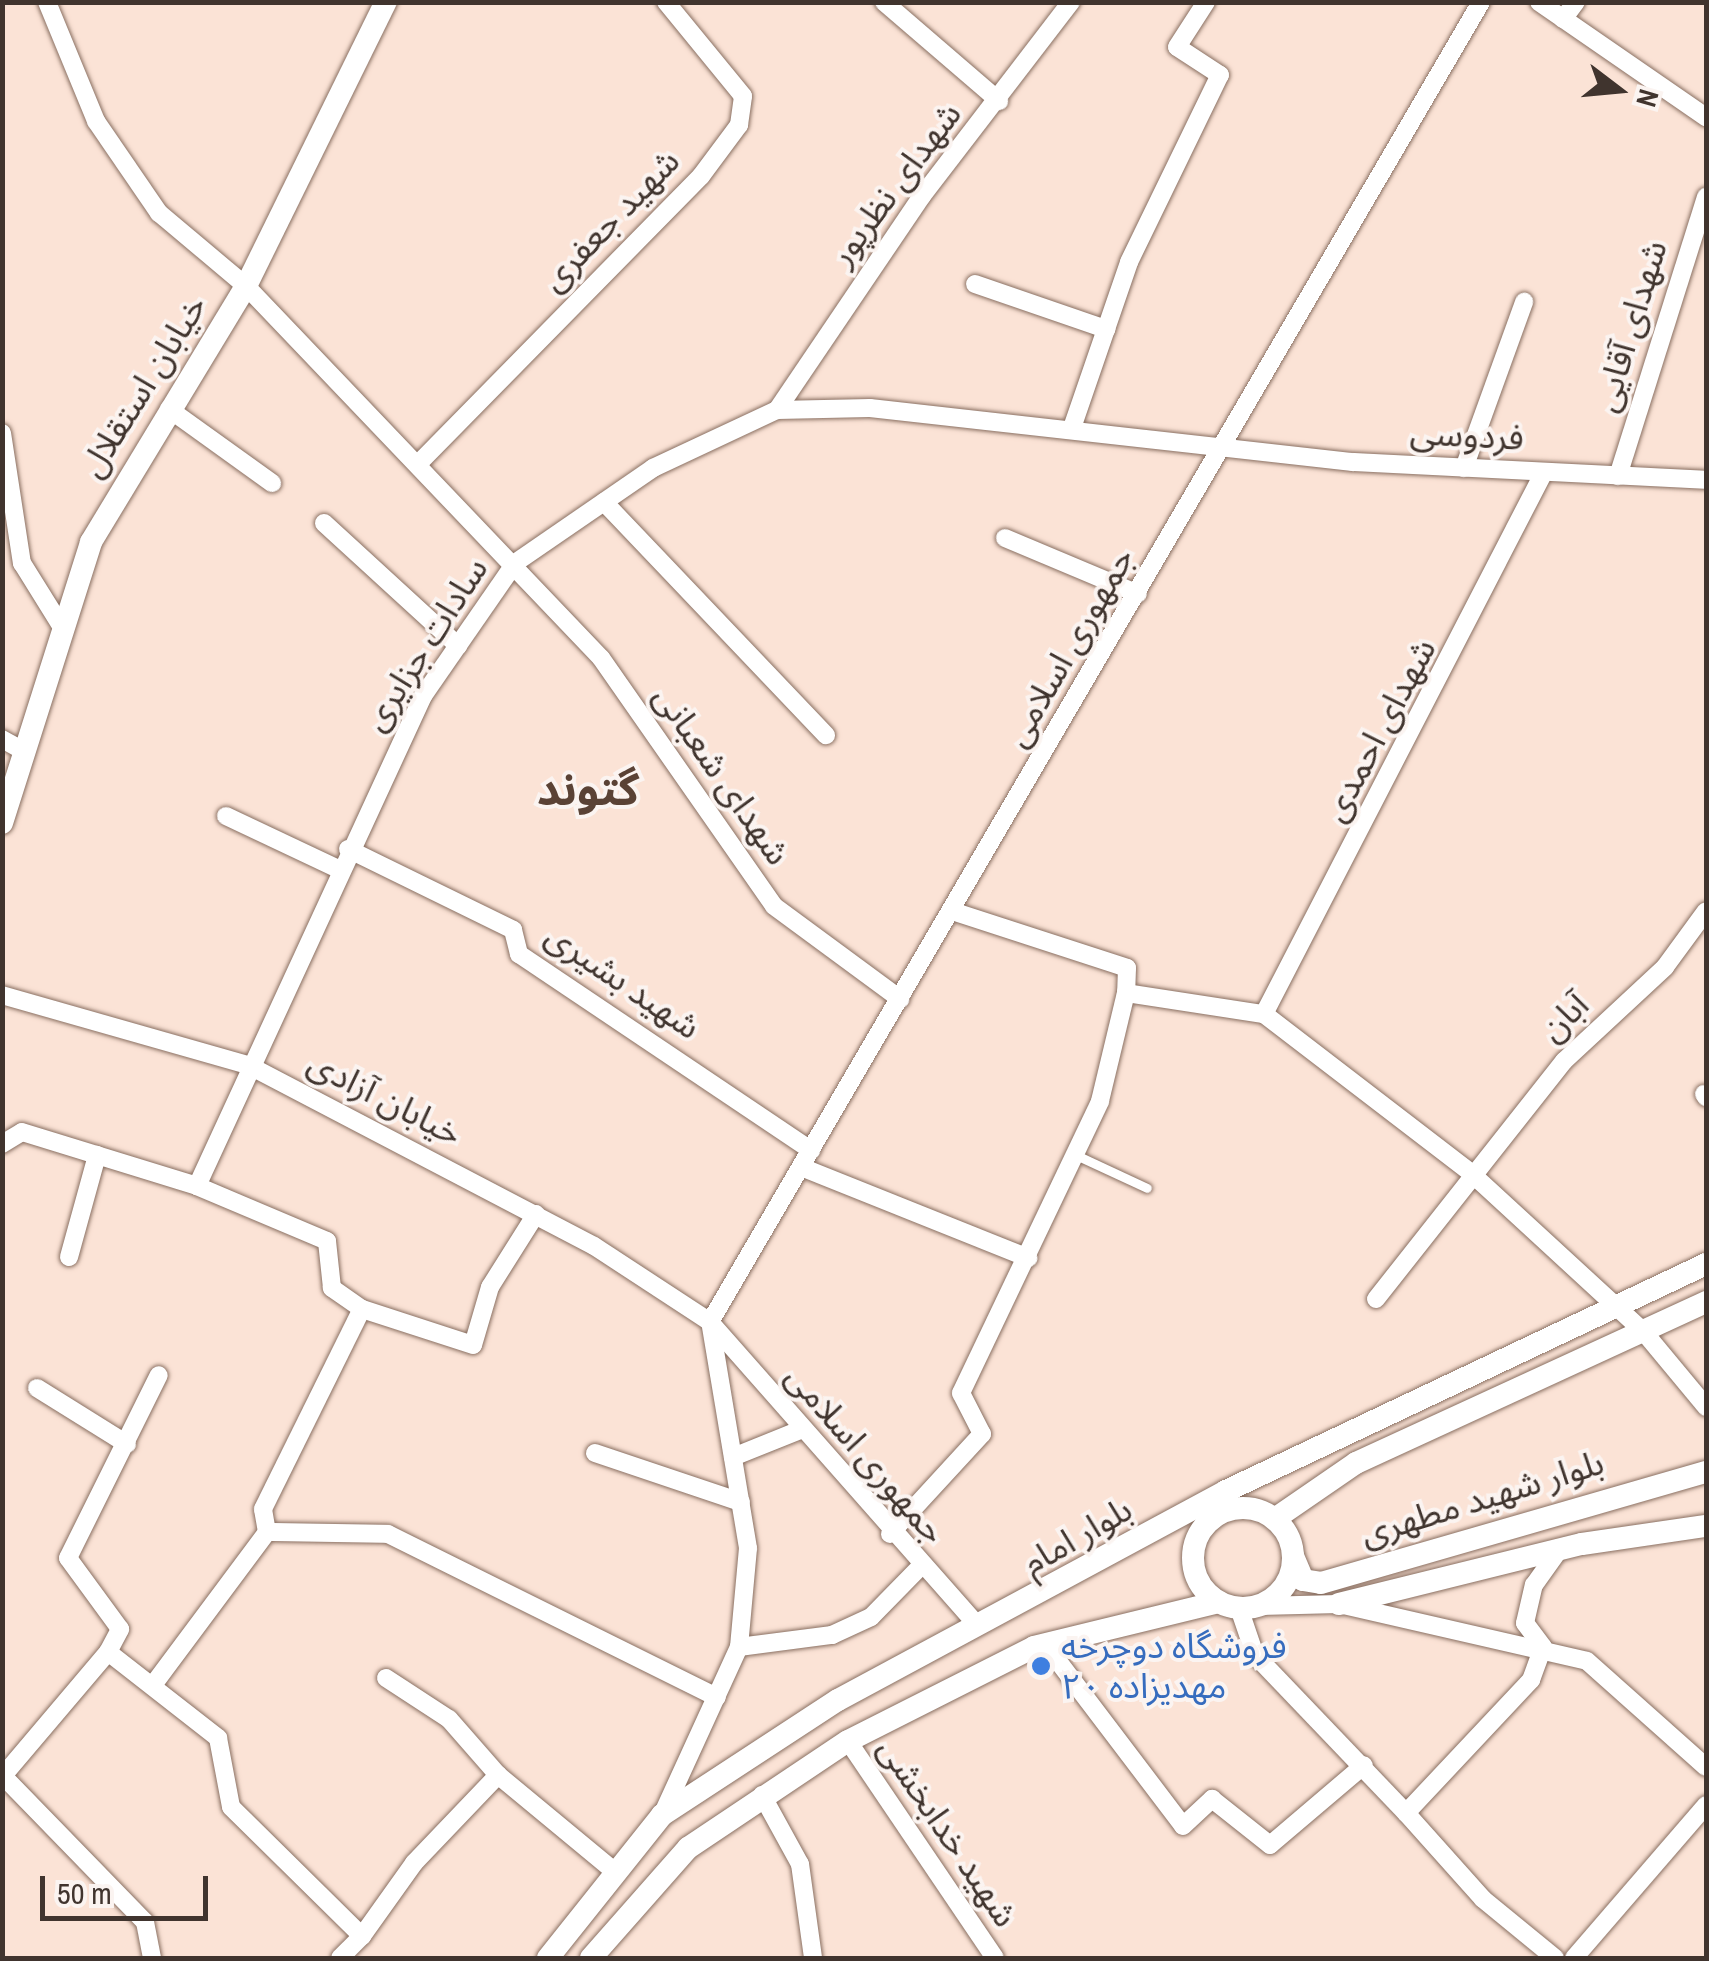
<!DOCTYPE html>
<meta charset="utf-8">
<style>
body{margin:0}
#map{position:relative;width:1709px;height:1961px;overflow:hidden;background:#fbe3d6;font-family:"Archivo Narrow","Noto Sans Arabic",sans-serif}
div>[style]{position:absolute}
.roads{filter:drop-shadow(0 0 2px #896f61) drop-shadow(0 0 2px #896f61)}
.service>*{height:9px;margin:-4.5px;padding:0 4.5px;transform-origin:4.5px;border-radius:4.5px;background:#fff}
.minor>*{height:18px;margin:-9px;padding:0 9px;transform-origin:9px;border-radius:9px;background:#fff}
.tertiary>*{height:22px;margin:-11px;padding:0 11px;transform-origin:11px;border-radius:11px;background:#fff}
.tertiary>.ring{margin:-11px;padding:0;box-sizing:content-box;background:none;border:22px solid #fff;border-radius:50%}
.dots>*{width:28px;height:28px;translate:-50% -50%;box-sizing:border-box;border:5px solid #fbf4f1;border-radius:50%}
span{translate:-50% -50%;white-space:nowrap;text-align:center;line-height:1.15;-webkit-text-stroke:8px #fbf4f1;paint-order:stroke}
.street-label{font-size:35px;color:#40342e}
.shop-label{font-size:35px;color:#366cbe}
.left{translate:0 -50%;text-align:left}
.district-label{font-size:45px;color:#5a4235;font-weight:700}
.frame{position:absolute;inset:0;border:5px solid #40342e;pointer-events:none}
.north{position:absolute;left:1569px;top:40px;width:100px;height:100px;-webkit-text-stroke:8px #fbf4f1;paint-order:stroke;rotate:106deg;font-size:28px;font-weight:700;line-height:40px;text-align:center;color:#40342e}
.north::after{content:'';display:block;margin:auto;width:35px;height:45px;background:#40342e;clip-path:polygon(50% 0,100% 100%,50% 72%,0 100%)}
.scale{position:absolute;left:40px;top:1876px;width:168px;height:45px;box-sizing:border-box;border:5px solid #40342e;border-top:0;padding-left:12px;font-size:30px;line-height:35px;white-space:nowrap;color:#40342e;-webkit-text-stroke:8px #fbf4f1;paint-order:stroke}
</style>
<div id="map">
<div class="roads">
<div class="service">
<i style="left:1076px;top:1155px;width:78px;rotate:24.9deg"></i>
</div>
<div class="minor">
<i style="left:47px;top:2px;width:129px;rotate:67.6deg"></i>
<i style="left:96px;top:121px;width:112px;rotate:55.6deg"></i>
<i style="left:159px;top:213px;width:114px;rotate:40deg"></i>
<i style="left:246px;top:286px;width:514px;rotate:46.34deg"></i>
<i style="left:601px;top:658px;width:302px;rotate:55.1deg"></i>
<i style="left:774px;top:906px;width:157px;rotate:36.4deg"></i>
<i style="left:884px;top:2px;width:152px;rotate:40.7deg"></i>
<i style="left:1539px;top:2px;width:203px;rotate:34.6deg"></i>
<i style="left:1563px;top:19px;width:21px;rotate:-53deg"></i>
<i style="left:975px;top:284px;width:139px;rotate:19deg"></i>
<i style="left:169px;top:409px;width:127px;rotate:35.7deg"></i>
<i style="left:777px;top:410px;width:258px;rotate:-55.9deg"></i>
<i style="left:922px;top:196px;width:245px;rotate:-52.5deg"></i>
<i style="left:1073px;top:425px;width:172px;rotate:-71deg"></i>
<i style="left:1129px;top:262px;width:208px;rotate:-64.1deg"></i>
<i style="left:1220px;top:75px;width:51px;rotate:-146.9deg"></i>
<i style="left:1177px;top:47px;width:54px;rotate:-57.2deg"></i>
<i style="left:2px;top:433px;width:132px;rotate:81.3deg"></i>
<i style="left:22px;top:563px;width:72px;rotate:58.1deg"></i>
<i style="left:418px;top:464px;width:404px;rotate:-45.5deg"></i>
<i style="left:701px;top:176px;width:64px;rotate:-53.3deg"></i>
<i style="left:739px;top:125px;width:29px;rotate:-82deg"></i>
<i style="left:743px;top:96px;width:122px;rotate:-129.3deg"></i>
<i style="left:1464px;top:468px;width:177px;rotate:-70.1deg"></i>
<i style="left:1618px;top:476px;width:293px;rotate:-72.5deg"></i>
<i style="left:604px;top:502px;width:322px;rotate:46.4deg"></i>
<i style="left:324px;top:523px;width:182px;rotate:42.5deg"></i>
<i style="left:1005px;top:538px;width:144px;rotate:22.8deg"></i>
<i style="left:2px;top:739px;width:25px;rotate:29deg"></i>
<i style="left:226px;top:816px;width:126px;rotate:25.3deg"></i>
<i style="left:348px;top:849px;width:184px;rotate:26.1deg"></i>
<i style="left:513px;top:930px;width:25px;rotate:76deg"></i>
<i style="left:519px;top:954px;width:352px;rotate:33.9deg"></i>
<i style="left:952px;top:911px;width:184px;rotate:18deg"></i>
<i style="left:1127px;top:968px;width:25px;rotate:92deg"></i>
<i style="left:1126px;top:993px;width:140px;rotate:8.7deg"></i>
<i style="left:1264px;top:1014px;width:261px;rotate:37.5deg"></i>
<i style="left:1471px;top:1173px;width:234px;rotate:42.6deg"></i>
<i style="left:1643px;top:1331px;width:99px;rotate:50.3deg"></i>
<i style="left:2px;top:995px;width:256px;rotate:15.9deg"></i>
<i style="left:248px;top:1065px;width:390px;rotate:27.6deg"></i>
<i style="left:594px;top:1246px;width:139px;rotate:33.2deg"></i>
<i style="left:710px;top:1322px;width:405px;rotate:48.6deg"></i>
<i style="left:1264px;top:1014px;width:610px;rotate:-62.68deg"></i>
<i style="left:1704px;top:1094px;width:4px;rotate:56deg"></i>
<i style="left:2px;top:1144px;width:23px;rotate:-31deg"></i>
<i style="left:22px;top:1132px;width:183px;rotate:17.1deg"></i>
<i style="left:801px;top:1167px;width:245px;rotate:21.8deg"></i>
<i style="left:536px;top:1214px;width:86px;rotate:122.2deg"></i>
<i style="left:490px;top:1287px;width:60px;rotate:106.3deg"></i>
<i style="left:473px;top:1345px;width:117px;rotate:-162deg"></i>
<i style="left:362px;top:1309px;width:37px;rotate:-145deg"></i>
<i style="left:332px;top:1288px;width:47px;rotate:-96.1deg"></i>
<i style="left:327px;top:1241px;width:141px;rotate:-157.1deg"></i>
<i style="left:197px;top:1186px;width:540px;rotate:-65.24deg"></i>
<i style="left:423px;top:696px;width:162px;rotate:-55.3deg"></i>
<i style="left:515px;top:563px;width:168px;rotate:-34.5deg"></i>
<i style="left:653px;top:468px;width:137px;rotate:-25.1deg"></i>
<i style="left:777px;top:410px;width:93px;rotate:-1.2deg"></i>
<i style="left:870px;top:408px;width:486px;rotate:6.4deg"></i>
<i style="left:1353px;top:462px;width:353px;rotate:2.9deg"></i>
<i style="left:69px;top:1257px;width:106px;rotate:-74.6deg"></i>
<i style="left:1376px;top:1299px;width:303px;rotate:-51.7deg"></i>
<i style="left:1564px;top:1061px;width:138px;rotate:-42.9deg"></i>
<i style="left:1665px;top:967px;width:69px;rotate:-53.8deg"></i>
<i style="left:37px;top:1388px;width:106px;rotate:31.9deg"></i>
<i style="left:595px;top:1453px;width:154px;rotate:18.6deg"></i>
<i style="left:733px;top:1457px;width:72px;rotate:-21.9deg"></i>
<i style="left:267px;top:1532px;width:121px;rotate:0.9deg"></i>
<i style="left:388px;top:1534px;width:367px;rotate:26.4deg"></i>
<i style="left:890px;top:1534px;width:136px;rotate:-47.4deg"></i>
<i style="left:982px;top:1434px;width:46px;rotate:-117.1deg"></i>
<i style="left:961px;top:1393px;width:323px;rotate:-64.5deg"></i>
<i style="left:1100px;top:1101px;width:111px;rotate:-76.5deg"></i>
<i style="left:1260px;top:1606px;width:79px;rotate:-1.5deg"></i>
<i style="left:1339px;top:1604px;width:254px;rotate:12.9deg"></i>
<i style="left:1587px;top:1661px;width:159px;rotate:41.7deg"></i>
<i style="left:1239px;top:1608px;width:50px;rotate:71.2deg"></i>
<i style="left:1255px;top:1655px;width:219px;rotate:46.3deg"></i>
<i style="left:1045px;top:1644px;width:228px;rotate:52.8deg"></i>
<i style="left:1183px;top:1826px;width:40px;rotate:-43deg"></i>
<i style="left:1212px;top:1799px;width:74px;rotate:38.4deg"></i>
<i style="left:1270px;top:1845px;width:123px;rotate:-40.4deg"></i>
<i style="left:739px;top:1647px;width:94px;rotate:-7.4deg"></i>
<i style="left:832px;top:1635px;width:43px;rotate:-24.8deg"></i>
<i style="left:871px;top:1617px;width:71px;rotate:-45.6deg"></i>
<i style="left:108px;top:1652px;width:26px;rotate:-62deg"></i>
<i style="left:120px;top:1629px;width:88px;rotate:-126.2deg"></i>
<i style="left:68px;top:1558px;width:204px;rotate:-63.6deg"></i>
<i style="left:386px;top:1678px;width:75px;rotate:33.1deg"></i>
<i style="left:449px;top:1719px;width:74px;rotate:48.8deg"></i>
<i style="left:153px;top:1685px;width:191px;rotate:-53.3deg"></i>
<i style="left:267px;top:1532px;width:23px;rotate:-100deg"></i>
<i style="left:263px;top:1509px;width:223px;rotate:-63.7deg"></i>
<i style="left:848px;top:1741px;width:262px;rotate:55.9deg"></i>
<i style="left:2px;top:1777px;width:164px;rotate:-49.7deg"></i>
<i style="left:108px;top:1652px;width:140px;rotate:38deg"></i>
<i style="left:218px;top:1738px;width:70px;rotate:79.3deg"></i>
<i style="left:231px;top:1807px;width:184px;rotate:44.6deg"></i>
<i style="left:362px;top:1936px;width:31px;rotate:135deg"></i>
<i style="left:6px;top:1779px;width:199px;rotate:45.8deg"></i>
<i style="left:145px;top:1922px;width:37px;rotate:79deg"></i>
<i style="left:762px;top:1795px;width:79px;rotate:61.2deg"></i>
<i style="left:800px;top:1864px;width:95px;rotate:82.1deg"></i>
<i style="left:663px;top:1813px;width:183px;rotate:-65.4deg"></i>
<i style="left:739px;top:1647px;width:99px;rotate:-84.8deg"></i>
<i style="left:748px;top:1548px;width:229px;rotate:-99.5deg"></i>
<i style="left:710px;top:1322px;width:1529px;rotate:-59.71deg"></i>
<i style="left:362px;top:1936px;width:90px;rotate:-54.5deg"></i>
<i style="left:414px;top:1863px;width:122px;rotate:-46.3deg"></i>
<i style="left:498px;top:1775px;width:149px;rotate:39.6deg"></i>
<i style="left:1555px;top:1958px;width:93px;rotate:-140.7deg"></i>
<i style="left:1483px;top:1899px;width:115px;rotate:-131.8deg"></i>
<i style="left:1406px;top:1813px;width:183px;rotate:-46.8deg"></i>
<i style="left:1531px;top:1680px;width:35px;rotate:-70deg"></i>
<i style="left:1543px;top:1647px;width:30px;rotate:-127deg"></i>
<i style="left:1525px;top:1623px;width:39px;rotate:-77deg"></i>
<i style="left:1534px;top:1585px;width:43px;rotate:-54.5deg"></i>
<i style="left:1574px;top:1958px;width:202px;rotate:-49.2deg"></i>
</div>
<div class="tertiary">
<i style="left:2px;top:823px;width:295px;rotate:-72.4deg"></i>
<i style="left:91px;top:542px;width:299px;rotate:-58.8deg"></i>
<i style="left:246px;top:286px;width:317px;rotate:-63.8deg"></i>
<i class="ring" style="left:1193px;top:1508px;width:78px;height:78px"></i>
<i style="left:1276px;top:1518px;width:97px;rotate:-34.5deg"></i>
<i style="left:1356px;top:1463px;width:385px;rotate:-24.7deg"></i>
<i style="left:1293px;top:1556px;width:26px;rotate:67deg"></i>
<i style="left:1303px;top:1580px;width:18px;rotate:9deg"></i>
<i style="left:1321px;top:1583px;width:401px;rotate:-16.1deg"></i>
<i style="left:1339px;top:1604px;width:250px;rotate:-13.9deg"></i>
<i style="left:1582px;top:1544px;width:125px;rotate:-8.3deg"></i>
<i style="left:548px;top:1958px;width:183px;rotate:-51.4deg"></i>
<i style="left:662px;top:1815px;width:210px;rotate:-33.2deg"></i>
<i style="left:838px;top:1700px;width:441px;rotate:-28.3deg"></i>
<i style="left:1226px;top:1491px;width:531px;rotate:-25.31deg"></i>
<i style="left:591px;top:1958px;width:147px;rotate:-48.6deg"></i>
<i style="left:688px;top:1848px;width:192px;rotate:-33.8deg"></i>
<i style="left:848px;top:1741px;width:208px;rotate:-26.8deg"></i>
<i style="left:1034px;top:1647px;width:190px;rotate:-13.7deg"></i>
</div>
</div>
<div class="dots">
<i style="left:1041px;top:1666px;background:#3f7fe0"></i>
</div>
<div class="street-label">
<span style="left:895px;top:184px;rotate:-53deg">شهدای نظرپور</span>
<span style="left:610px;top:220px;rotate:-46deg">شهید جعفری</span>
<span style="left:1630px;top:326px;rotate:-73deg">شهدای آقایی</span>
<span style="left:143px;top:386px;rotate:-58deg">خیابان استقلال</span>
<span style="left:1467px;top:435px;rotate:3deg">فردوسی</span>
<span style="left:425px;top:644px;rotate:-57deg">سادات جزایری</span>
<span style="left:1069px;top:647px;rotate:-60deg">جمهوری اسلامی</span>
<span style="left:1379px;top:730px;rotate:-62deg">شهدای احمدی</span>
<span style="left:722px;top:775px;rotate:55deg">شهدای شعبانی</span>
<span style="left:623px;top:981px;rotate:34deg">شهید بشیری</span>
<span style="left:1564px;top:1017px;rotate:-44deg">آبان</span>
<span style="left:385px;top:1098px;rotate:27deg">خیابان آزادی</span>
<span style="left:866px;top:1454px;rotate:49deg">جمهوری اسلامی</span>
<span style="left:1482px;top:1498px;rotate:-17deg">بلوار شهید مطهری</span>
<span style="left:1077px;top:1536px;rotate:-30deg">بلوار امام</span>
<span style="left:948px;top:1832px;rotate:56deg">شهید خدابخشی</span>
</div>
<div class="shop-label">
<span class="left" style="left:1061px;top:1666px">فروشگاه دوچرخه<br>۲۰ مهدیزاده</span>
</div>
<div class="district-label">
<span style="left:588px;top:789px">گتوند</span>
</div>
<div class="frame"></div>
<div class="north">N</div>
<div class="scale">50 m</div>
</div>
